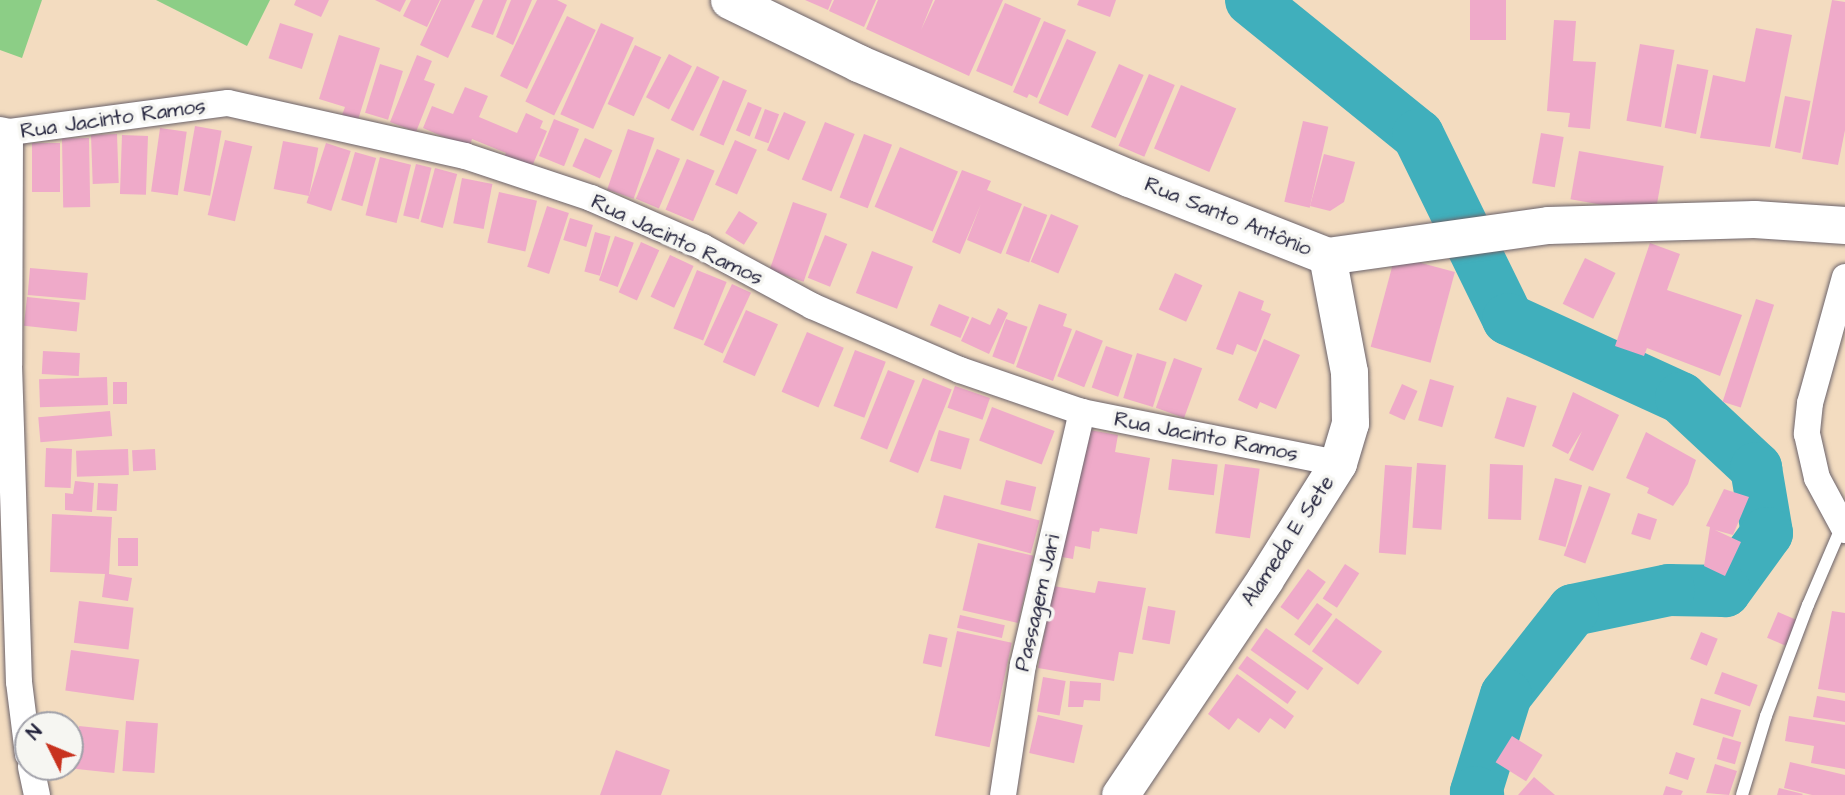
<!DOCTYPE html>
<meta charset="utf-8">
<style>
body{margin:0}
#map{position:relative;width:1845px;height:795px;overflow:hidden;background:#f3dcc0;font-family:"Architects Daughter",sans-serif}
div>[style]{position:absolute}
.green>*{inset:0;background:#8cce86}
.river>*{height:52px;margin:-26px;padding:0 26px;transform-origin:26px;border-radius:26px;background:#40afbc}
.building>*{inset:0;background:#efaac9;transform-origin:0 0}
.roads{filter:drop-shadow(0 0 2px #6b636a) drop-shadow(0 0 2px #6b636a)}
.lane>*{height:12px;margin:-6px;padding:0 6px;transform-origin:6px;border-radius:6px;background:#fff}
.street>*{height:26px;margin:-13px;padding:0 13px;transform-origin:13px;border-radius:13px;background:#fff}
.secondary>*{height:37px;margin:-18.5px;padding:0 18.5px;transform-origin:18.5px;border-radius:18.5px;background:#fff}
span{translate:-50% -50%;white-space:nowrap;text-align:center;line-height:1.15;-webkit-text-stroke:7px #f6f6f2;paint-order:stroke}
.street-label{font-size:21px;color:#22223b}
.north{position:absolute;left:14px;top:711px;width:70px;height:70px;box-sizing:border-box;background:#f6f6f2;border:2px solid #a1a1a9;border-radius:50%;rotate:313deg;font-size:19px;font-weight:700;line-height:28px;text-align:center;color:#22223b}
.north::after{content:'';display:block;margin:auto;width:24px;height:32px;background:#c8321e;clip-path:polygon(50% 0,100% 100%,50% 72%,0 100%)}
</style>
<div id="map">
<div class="green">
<i style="clip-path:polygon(0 0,42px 0,22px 58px,0 50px)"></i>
<i style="clip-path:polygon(156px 0,270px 0,247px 46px)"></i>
</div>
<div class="river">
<i style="left:1251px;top:0;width:215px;rotate:39deg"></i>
<i style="left:1418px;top:135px;width:205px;rotate:63.9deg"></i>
<i style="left:1508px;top:319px;width:190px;rotate:24.5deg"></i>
<i style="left:1681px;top:398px;width:103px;rotate:43deg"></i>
<i style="left:1756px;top:468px;width:66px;rotate:80.4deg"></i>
<i style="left:1767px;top:533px;width:72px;rotate:125.9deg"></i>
<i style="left:1725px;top:591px;width:56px;rotate:-179deg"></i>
<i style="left:1669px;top:590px;width:98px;rotate:168.2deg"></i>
<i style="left:1573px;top:610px;width:108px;rotate:128.2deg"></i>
<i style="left:1506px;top:695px;width:102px;rotate:107.2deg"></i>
<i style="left:1476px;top:792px;width:4px;rotate:56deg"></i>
</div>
<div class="building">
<i style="clip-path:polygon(296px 0,329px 0,321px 17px,294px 5px)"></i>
<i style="clip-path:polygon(375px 0,406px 0,400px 12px)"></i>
<i style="clip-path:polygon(411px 0,440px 0,427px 27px,403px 16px)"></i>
<i style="clip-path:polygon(441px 0,475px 0,448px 58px,420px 45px)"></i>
<i style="clip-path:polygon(483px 0,507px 0,493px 35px,471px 27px)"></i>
<i style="clip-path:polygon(511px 0,532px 0,513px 45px,496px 37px)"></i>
<i style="clip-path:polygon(537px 0,557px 0,567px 5px,527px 89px,500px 76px)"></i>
<i style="clip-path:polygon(805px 0,832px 0,828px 10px)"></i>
<i style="clip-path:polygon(834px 0,876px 0,864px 27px,829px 11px)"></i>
<i style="clip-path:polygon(878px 0,933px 0,921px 30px,935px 0,1003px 0,969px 76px,866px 29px)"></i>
<i style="clip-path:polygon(1079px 0,1116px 0,1110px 17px,1077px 5px)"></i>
<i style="left:1470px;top:0;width:36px;height:40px"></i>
<i style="clip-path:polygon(1832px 0,1845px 2px,1845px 130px,1838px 165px,1802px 159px)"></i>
<i style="left:1005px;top:3px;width:39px;height:74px;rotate:23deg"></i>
<i style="left:567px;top:16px;width:32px;height:95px;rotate:26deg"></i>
<i style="clip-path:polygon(1554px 20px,1576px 21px,1573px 61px,1596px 62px,1590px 129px,1568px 127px,1570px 113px,1547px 111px)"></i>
<i style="clip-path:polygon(1044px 21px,1066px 30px,1037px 98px,1029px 94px,1027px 98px,1013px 92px)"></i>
<i style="left:280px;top:23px;width:35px;height:37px;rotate:18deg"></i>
<i style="left:601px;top:23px;width:36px;height:100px;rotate:24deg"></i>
<i style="clip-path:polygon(1756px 28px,1792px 35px,1770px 147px,1700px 138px,1713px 75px,1745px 82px)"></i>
<i style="clip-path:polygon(339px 35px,380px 48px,358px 120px,342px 115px,345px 107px,319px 99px)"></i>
<i style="left:1067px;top:39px;width:32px;height:70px;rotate:24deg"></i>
<i style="left:1640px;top:44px;width:35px;height:78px;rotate:10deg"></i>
<i style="left:635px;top:45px;width:29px;height:65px;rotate:25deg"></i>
<i style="left:669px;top:54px;width:26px;height:49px;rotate:28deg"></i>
<i style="clip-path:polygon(417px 55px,432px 61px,424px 80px,435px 84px,416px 132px,390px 122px)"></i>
<i style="left:380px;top:64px;width:24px;height:51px;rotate:17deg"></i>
<i style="left:1119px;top:64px;width:27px;height:69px;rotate:24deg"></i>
<i style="left:1677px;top:64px;width:32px;height:65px;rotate:11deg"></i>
<i style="left:697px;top:66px;width:25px;height:60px;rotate:26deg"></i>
<i style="left:1149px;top:74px;width:28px;height:78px;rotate:23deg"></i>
<i style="left:723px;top:80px;width:26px;height:60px;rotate:23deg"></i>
<i style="left:1181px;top:85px;width:60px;height:69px;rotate:23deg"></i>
<i style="clip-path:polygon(465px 87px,488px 96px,479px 117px,517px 133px,526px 113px,543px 121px,540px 128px,547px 131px,531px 169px,504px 157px,506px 153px,472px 139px,469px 148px,423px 128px,432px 106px,453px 114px)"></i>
<i style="left:1785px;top:96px;width:26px;height:53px;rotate:11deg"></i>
<i style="left:748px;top:102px;width:15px;height:31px;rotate:23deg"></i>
<i style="left:765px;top:109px;width:15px;height:31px;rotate:20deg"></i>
<i style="left:784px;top:112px;width:24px;height:42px;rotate:24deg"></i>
<i style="left:554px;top:119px;width:27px;height:40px;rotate:22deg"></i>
<i style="left:1303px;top:121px;width:26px;height:83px;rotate:13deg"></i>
<i style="left:825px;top:122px;width:32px;height:62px;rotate:22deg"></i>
<i style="left:195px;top:126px;width:27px;height:66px;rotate:10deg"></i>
<i style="left:160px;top:128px;width:27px;height:64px;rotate:8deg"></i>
<i style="left:628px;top:129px;width:28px;height:64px;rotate:19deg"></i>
<i style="left:1541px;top:133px;width:23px;height:51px;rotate:10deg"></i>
<i style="left:117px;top:134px;width:49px;height:26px;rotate:88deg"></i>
<i style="left:864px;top:134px;width:30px;height:68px;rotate:21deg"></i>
<i style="left:122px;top:135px;width:26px;height:59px;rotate:2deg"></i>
<i style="left:89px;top:138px;width:69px;height:27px;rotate:89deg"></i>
<i style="left:585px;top:138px;width:30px;height:31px;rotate:24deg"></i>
<i style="left:225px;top:140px;width:28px;height:77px;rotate:13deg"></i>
<i style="left:735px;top:140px;width:24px;height:49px;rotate:24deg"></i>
<i style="left:283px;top:141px;width:36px;height:49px;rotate:11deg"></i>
<i style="left:32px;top:143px;width:28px;height:49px"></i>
<i style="left:326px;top:143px;width:26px;height:63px;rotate:18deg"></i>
<i style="left:900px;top:147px;width:63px;height:65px;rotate:23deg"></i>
<i style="left:657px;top:149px;width:25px;height:54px;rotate:23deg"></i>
<i style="left:1579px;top:151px;width:86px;height:49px;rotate:10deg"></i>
<i style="left:355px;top:152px;width:22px;height:50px;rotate:16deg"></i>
<i style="clip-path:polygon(1324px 154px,1355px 162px,1344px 202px,1330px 211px,1310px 206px)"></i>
<i style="left:380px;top:157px;width:32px;height:60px;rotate:14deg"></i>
<i style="left:687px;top:159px;width:30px;height:55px;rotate:23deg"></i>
<i style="left:416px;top:164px;width:16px;height:53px;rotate:14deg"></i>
<i style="left:435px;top:168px;width:23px;height:56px;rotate:15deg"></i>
<i style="clip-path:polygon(962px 170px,991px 181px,987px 190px,1022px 204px,1001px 254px,967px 240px,981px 204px,960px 254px,932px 242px)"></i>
<i style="left:462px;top:178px;width:31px;height:46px;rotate:11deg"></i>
<i style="left:499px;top:192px;width:39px;height:52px;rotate:13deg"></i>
<i style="left:793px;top:202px;width:36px;height:72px;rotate:19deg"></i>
<i style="left:547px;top:206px;width:23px;height:64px;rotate:18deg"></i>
<i style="left:1024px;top:206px;width:25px;height:51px;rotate:21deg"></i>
<i style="left:739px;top:211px;width:22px;height:26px;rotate:32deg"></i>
<i style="left:1051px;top:214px;width:30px;height:52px;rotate:23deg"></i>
<i style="left:570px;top:218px;width:24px;height:23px;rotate:17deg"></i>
<i style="left:595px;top:232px;width:16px;height:41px;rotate:15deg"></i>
<i style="left:825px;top:235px;width:24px;height:46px;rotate:22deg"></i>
<i style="left:615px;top:236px;width:20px;height:47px;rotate:20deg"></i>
<i style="left:641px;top:242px;width:20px;height:55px;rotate:24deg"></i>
<i style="clip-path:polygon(1650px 243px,1680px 254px,1667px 290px,1742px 315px,1720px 376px,1647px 348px,1644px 356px,1615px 346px)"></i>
<i style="left:872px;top:251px;width:44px;height:45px;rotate:21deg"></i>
<i style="left:670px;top:255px;width:26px;height:46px;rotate:25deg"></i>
<i style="left:1395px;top:256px;width:62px;height:94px;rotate:15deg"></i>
<i style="left:1585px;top:258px;width:34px;height:51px;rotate:26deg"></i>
<i style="left:30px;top:268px;width:58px;height:27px;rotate:5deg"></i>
<i style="left:697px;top:270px;width:32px;height:63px;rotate:22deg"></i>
<i style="left:1175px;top:273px;width:30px;height:40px;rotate:24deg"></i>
<i style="left:732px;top:284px;width:21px;height:67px;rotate:25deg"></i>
<i style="clip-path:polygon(1239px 291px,1264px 301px,1261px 310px,1271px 314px,1256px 352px,1237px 344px,1233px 355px,1216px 349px)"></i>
<i style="left:27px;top:297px;width:53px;height:29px;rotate:6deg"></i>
<i style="left:1756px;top:299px;width:19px;height:108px;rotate:18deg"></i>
<i style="left:939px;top:304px;width:33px;height:23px;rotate:23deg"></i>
<i style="clip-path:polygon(1039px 304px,1067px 314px,1063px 326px,1072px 329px,1053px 381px,1016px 367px)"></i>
<i style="clip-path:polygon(998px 308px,1008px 313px,989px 354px,961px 341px,972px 317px,990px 325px)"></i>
<i style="left:746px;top:310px;width:35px;height:57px;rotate:24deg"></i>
<i style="left:1006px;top:319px;width:23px;height:40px;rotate:20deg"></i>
<i style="left:1076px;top:330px;width:29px;height:50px;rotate:22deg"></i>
<i style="left:807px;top:332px;width:40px;height:65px;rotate:23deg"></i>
<i style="clip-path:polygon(1264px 339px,1300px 355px,1276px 409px,1260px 402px,1257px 409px,1238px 400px)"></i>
<i style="left:1106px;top:346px;width:28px;height:44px;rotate:19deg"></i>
<i style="left:855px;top:350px;width:33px;height:60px;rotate:21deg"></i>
<i style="left:43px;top:351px;width:37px;height:23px;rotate:3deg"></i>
<i style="left:1137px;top:353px;width:31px;height:47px;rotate:17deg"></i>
<i style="left:1174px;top:358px;width:30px;height:53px;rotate:20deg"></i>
<i style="left:888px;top:370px;width:29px;height:74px;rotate:22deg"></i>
<i style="left:107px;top:377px;width:28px;height:68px;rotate:88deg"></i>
<i style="left:923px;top:378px;width:31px;height:90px;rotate:22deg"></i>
<i style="left:1430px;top:379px;width:25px;height:43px;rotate:16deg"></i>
<i style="left:113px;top:382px;width:14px;height:22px"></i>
<i style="left:1402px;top:384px;width:17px;height:32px;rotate:24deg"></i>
<i style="left:955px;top:386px;width:37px;height:23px;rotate:19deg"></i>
<i style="clip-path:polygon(1573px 392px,1619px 415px,1593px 471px,1569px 460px,1582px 431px,1568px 454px,1552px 446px)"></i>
<i style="left:1507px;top:397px;width:31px;height:43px;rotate:17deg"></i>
<i style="left:992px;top:407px;width:67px;height:36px;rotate:21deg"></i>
<i style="left:110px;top:411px;width:25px;height:72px;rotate:85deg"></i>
<i style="clip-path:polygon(1084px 429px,1118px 435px,1115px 452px,1150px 458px,1137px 534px,1100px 528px,1099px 532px,1092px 531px,1090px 549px,1075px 546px,1073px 559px,1062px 557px)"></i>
<i style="left:939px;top:430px;width:32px;height:32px;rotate:16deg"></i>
<i style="clip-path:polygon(1646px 432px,1696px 460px,1688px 484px,1673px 506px,1647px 493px,1649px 488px,1626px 478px)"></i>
<i style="left:46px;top:448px;width:26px;height:39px;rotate:2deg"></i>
<i style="left:128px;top:449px;width:26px;height:52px;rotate:88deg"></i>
<i style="left:155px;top:449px;width:21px;height:23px;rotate:87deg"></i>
<i style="left:1172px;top:459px;width:46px;height:31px;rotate:7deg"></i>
<i style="left:1417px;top:463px;width:29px;height:65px;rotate:4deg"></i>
<i style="left:1225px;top:464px;width:35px;height:70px;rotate:8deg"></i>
<i style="left:1490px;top:464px;width:33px;height:55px;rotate:2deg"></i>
<i style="left:1385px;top:465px;width:27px;height:88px;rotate:4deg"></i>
<i style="left:1555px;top:478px;width:28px;height:64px;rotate:15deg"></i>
<i style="left:1006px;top:480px;width:31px;height:25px;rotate:13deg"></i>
<i style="clip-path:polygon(75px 481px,94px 483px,92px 512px,65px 510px,65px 493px,73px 494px)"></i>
<i style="left:98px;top:483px;width:20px;height:27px;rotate:3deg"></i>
<i style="left:1589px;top:486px;width:23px;height:74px;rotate:20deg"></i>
<i style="clip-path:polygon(1724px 489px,1749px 497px,1733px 535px,1715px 530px,1741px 542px,1725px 576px,1704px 566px,1710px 527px,1706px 526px)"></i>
<i style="left:944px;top:495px;width:99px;height:34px;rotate:15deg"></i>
<i style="left:1638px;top:513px;width:20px;height:22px;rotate:18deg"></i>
<i style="clip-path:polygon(52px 514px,112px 517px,109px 574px,132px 578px,128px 601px,102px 597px,105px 574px,50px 572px)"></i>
<i style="left:118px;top:538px;width:20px;height:28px"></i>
<i style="left:978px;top:543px;width:57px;height:69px;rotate:13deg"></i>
<i style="left:1345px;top:564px;width:17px;height:41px;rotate:33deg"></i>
<i style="left:1308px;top:569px;width:22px;height:47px;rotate:36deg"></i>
<i style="clip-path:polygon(1098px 581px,1146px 588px,1133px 654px,1119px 652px,1114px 681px,1038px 668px,1053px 586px,1095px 593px)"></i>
<i style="left:79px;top:601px;width:55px;height:42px;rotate:7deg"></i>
<i style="left:1317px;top:603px;width:19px;height:39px;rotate:36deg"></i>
<i style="left:1148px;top:606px;width:28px;height:34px;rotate:10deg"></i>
<i style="clip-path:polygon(1832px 611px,1845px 613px,1845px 693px,1818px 689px)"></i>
<i style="left:1778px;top:612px;width:21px;height:28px;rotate:23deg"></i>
<i style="left:960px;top:615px;width:46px;height:13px;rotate:13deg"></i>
<i style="left:1336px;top:618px;width:57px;height:41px;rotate:36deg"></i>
<i style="left:1266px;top:628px;width:70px;height:27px;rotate:35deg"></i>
<i style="left:957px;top:631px;width:56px;height:107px;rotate:12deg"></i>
<i style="left:1701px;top:632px;width:18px;height:29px;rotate:22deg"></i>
<i style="left:929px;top:634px;width:19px;height:30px;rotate:12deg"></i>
<i style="left:71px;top:650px;width:69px;height:41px;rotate:8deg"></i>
<i style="left:1247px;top:656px;width:61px;height:15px;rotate:36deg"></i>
<i style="left:1722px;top:672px;width:38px;height:23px;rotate:20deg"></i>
<i style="clip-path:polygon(1237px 674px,1294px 716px,1285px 729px,1270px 718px,1259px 733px,1238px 718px,1229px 730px,1208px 714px)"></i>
<i style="left:1043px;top:677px;width:23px;height:35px;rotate:10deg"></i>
<i style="clip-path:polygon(1070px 681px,1101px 683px,1100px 701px,1084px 700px,1083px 707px,1068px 707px)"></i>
<i style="clip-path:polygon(1817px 696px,1845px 701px,1845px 722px,1813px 717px)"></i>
<i style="left:1701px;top:698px;width:42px;height:28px;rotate:17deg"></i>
<i style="left:1038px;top:715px;width:46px;height:39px;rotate:13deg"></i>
<i style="clip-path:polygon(1789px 716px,1845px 725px,1845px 769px,1811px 763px,1814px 746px,1785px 741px)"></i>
<i style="left:126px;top:721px;width:32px;height:50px;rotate:4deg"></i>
<i style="left:79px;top:726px;width:40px;height:43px;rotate:6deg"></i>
<i style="left:1512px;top:736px;width:36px;height:31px;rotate:32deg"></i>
<i style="left:1723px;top:737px;width:19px;height:23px;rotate:16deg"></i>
<i style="clip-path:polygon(616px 750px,670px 770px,661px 795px,600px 795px)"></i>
<i style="left:1676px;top:752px;width:20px;height:23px;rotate:18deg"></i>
<i style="clip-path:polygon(1790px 762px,1845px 775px,1845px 795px,1812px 795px,1784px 788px)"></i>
<i style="clip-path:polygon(1715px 764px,1737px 771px,1729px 795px,1706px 793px)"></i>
<i style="clip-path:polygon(1534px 777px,1555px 795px,1518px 795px)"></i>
<i style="clip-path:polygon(1666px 786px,1683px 791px,1681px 795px,1663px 795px)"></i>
<i style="clip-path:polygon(1779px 788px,1803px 794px,1802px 795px,1777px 795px)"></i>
</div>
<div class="roads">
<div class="lane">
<i style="left:1742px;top:795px;width:83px;rotate:-73.1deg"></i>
<i style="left:1766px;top:716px;width:119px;rotate:-69.3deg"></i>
<i style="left:1808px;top:605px;width:84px;rotate:-66.8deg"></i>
</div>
<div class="street">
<i style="left:0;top:130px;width:10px;rotate:11deg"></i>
<i style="left:10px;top:132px;width:220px;rotate:-7.6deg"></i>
<i style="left:228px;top:103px;width:243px;rotate:12.6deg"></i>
<i style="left:465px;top:156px;width:133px;rotate:18.4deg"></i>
<i style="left:591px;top:198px;width:122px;rotate:23.6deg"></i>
<i style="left:703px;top:247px;width:124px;rotate:28.4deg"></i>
<i style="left:812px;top:306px;width:161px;rotate:23.4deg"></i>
<i style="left:960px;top:370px;width:129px;rotate:19deg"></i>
<i style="left:1082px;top:412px;width:261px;rotate:11.3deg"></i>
<i style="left:10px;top:132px;width:233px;rotate:90.2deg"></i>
<i style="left:9px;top:365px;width:317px;rotate:88.2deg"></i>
<i style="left:19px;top:682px;width:73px;rotate:82.9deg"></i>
<i style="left:1845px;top:277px;width:131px;rotate:105.5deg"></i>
<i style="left:1810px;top:403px;width:31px;rotate:96deg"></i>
<i style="left:1807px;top:434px;width:45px;rotate:77.2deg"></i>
<i style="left:1817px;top:478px;width:59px;rotate:61.7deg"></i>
<i style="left:31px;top:767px;width:29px;rotate:78deg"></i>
<i style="left:1003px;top:795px;width:132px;rotate:-81.3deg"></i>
<i style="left:1023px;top:665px;width:260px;rotate:-76.9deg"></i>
</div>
<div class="secondary">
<i style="left:729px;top:0;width:144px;rotate:26deg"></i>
<i style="left:858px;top:63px;width:294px;rotate:23deg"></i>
<i style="left:1129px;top:178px;width:213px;rotate:21.5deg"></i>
<i style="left:1327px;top:256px;width:223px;rotate:-8deg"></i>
<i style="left:1548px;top:225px;width:206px;rotate:-1.7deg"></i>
<i style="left:1754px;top:219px;width:91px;rotate:3.8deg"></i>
<i style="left:1120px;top:795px;width:260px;rotate:-56.1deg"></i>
<i style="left:1265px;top:579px;width:137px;rotate:-57.8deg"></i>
<i style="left:1338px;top:463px;width:42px;rotate:-73.3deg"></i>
<i style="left:1350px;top:423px;width:51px;rotate:-91.1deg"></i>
<i style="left:1349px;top:372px;width:118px;rotate:-100.7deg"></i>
</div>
</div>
<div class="street-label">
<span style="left:113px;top:119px;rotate:-8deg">Rua Jacinto Ramos</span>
<span style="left:1228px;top:217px;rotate:22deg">Rua Santo Antônio</span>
<span style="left:677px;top:240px;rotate:25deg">Rua Jacinto Ramos</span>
<span style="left:1206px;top:437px;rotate:11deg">Rua Jacinto Ramos</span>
<span style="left:1288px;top:541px;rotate:-57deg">Alameda E Sete</span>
<span style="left:1038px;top:603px;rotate:-77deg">Passagem Jari</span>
</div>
<div class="north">N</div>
</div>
